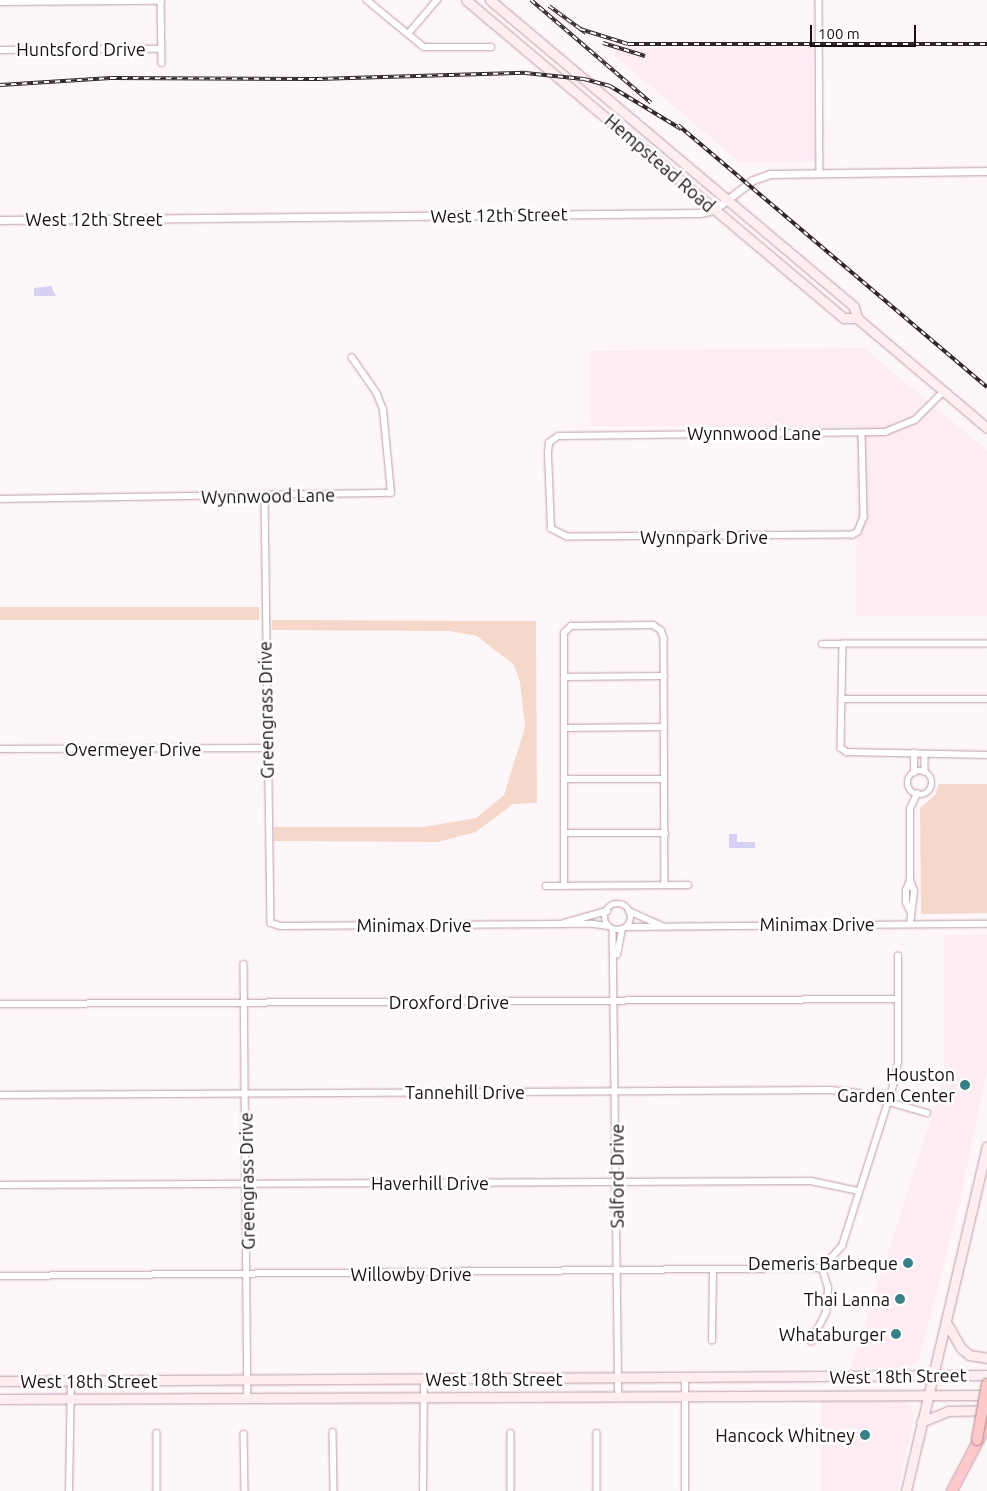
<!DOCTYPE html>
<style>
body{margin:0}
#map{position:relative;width:987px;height:1491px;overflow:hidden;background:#fef7fa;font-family:Ubuntu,sans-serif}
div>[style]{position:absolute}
.built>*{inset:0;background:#fdecf4}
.green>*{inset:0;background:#f6d8cb;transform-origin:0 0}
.water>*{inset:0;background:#d4d1f3}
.roads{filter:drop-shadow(0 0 1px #bc9cab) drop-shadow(0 0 1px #bc9cab)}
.minor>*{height:5.5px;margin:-2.75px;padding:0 2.75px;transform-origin:2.75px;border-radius:2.75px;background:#fff}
.minor>.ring{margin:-2.75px;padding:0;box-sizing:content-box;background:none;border:5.5px solid #fff;border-radius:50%}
.tertiary>*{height:7px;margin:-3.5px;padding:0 3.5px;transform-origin:3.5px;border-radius:3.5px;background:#fff}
.secondary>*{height:9px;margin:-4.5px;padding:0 4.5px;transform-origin:4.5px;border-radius:4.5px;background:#feeeef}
.motorway>*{height:10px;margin:-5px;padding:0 5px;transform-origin:5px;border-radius:5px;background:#fdc8c9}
.rail>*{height:4px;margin-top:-2px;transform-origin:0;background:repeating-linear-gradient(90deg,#fff 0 5.5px,#30262b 0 11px);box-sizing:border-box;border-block:1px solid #30262b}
.bridges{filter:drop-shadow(0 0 1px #ad8789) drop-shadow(0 0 1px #ad8789)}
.motorway-bridge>*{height:10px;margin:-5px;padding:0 5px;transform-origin:5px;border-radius:5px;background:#fdc8c9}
.dots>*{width:14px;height:14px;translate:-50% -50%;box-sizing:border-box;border:2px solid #fff;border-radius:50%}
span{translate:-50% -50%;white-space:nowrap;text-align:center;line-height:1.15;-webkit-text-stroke:5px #fff;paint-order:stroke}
.street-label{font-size:18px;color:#180e13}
.poi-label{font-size:18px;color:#180e13}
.right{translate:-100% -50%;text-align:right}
.scale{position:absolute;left:810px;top:25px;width:106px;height:22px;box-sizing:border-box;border:2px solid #180e13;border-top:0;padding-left:6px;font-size:15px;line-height:18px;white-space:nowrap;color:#180e13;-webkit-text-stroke:4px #fff;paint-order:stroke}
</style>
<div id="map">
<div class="built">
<i style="clip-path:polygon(618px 45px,640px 48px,812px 46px,815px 161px,739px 162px,614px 55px)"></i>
<i style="clip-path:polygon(864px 348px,987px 450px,987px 616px,856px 616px,857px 427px,591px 426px,590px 351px)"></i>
<i style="clip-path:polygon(944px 935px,987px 935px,987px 1071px,958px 1210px,919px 1360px,909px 1368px,850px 1369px,944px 1079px)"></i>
<i style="clip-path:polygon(821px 1398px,892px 1399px,911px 1405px,914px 1418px,898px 1491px,822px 1491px)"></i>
</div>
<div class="green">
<i style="left:259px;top:607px;width:13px;height:259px;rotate:90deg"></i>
<i style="clip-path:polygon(272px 620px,536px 621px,537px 803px,513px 804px,476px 832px,438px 842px,274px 841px,274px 827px,423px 827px,476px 818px,504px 795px,525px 727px,520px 682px,514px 665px,477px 636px,450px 631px,272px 630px)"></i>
<i style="clip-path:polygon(939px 784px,987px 784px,987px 913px,921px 914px,920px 808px,935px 795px)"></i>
</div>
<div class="water">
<i style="clip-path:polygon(51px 286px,56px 296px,34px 296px,34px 288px)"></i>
<i style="clip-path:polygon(729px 834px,737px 834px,737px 842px,755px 842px,755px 848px,729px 848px)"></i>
</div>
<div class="roads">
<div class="minor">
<i style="left:161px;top:0;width:63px;rotate:89.1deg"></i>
<i style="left:367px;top:0;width:74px;rotate:39.5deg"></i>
<i style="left:424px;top:47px;width:67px"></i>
<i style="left:819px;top:0;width:171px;rotate:89.7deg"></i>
<i style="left:0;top:2px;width:161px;rotate:-0.4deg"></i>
<i style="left:408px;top:34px;width:45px;rotate:-49.5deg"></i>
<i style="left:0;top:50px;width:161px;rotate:-0.4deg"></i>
<i style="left:862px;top:433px;width:84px;rotate:88.6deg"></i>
<i style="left:864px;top:517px;width:16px;rotate:112deg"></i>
<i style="left:858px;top:532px;width:6px;rotate:149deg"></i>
<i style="left:853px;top:535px;width:286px;rotate:179.6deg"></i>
<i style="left:567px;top:537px;width:18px;rotate:-153deg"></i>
<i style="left:551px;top:529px;width:76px;rotate:-92.3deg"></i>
<i style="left:548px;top:453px;width:10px;rotate:-84deg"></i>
<i style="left:549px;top:443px;width:11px;rotate:-38deg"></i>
<i style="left:558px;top:436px;width:327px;rotate:-0.7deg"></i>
<i style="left:885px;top:432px;width:32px;rotate:-22deg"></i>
<i style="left:915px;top:420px;width:41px;rotate:-45deg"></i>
<i style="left:265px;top:497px;width:426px;rotate:89.2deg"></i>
<i style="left:271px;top:923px;width:10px;rotate:17deg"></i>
<i style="left:281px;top:926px;width:313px;rotate:-0.4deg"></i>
<i style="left:594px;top:924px;width:14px;rotate:8deg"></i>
<i style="left:0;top:499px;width:391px;rotate:-0.9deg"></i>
<i style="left:391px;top:493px;width:83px;rotate:-95.5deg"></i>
<i style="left:383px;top:410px;width:17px;rotate:-111deg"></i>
<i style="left:377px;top:394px;width:44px;rotate:-124.8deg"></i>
<i style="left:822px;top:644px;width:21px"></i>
<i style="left:987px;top:644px;width:144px;rotate:180deg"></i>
<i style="left:843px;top:644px;width:104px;rotate:91.1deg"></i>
<i style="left:841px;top:748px;width:7px;rotate:34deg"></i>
<i style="left:847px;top:752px;width:140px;rotate:1.2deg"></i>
<i style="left:564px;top:677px;width:100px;rotate:-0.6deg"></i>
<i style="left:842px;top:699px;width:145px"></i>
<i style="left:564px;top:728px;width:100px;rotate:-0.6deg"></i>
<i style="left:0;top:749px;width:267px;rotate:-0.2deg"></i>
<i style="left:925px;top:754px;width:18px;rotate:90deg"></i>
<i class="ring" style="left:908px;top:771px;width:18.5px;height:18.5px"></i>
<i style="left:914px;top:773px;width:20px;rotate:-90deg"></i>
<i style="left:564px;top:779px;width:100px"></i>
<i style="left:564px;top:833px;width:101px"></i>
<i style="left:546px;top:886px;width:142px;rotate:-0.4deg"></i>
<i style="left:564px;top:886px;width:253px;rotate:-90deg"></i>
<i style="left:564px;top:633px;width:10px;rotate:-45deg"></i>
<i style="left:571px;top:626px;width:82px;rotate:-0.7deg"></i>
<i style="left:653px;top:625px;width:9px;rotate:32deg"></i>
<i style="left:661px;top:630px;width:9px;rotate:69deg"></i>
<i style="left:664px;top:638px;width:247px;rotate:89.8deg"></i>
<i class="ring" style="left:605px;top:904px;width:20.5px;height:20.5px"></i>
<i style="left:629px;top:911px;width:35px;rotate:24deg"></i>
<i style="left:910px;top:911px;width:9px;rotate:-117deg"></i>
<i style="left:906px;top:903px;width:12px;rotate:-90deg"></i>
<i style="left:906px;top:891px;width:12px;rotate:-70deg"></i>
<i style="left:564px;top:923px;width:45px;rotate:-15.6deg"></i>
<i style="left:910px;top:924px;width:33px;rotate:-83deg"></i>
<i style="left:914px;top:891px;width:12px;rotate:-110deg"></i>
<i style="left:910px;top:880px;width:71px;rotate:-90deg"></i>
<i style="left:910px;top:809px;width:17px;rotate:-65deg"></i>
<i style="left:627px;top:927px;width:360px;rotate:-0.5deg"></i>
<i style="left:613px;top:930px;width:465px;rotate:89.3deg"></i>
<i style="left:617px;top:955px;width:26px;rotate:-79deg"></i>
<i style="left:244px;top:964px;width:434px;rotate:89.5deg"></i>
<i style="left:0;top:1004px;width:898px;rotate:-0.32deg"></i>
<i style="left:0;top:1095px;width:831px;rotate:-0.34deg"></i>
<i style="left:831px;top:1090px;width:27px;rotate:6deg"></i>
<i style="left:858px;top:1093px;width:72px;rotate:16.2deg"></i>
<i style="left:0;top:1185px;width:811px;rotate:-0.28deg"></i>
<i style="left:811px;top:1181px;width:49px;rotate:11.8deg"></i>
<i style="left:822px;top:1268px;width:30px;rotate:-48deg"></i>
<i style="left:842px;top:1246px;width:168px;rotate:-72.3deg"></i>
<i style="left:893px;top:1086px;width:24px;rotate:-78deg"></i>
<i style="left:898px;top:1063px;width:107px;rotate:-90deg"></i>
<i style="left:0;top:1276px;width:822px;rotate:-0.56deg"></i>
<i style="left:712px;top:1341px;width:70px;rotate:-89.2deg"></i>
<i style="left:811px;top:1342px;width:34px;rotate:-63deg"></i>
<i style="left:826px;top:1312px;width:24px;rotate:-85deg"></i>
<i style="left:828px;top:1288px;width:21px;rotate:-107deg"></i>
<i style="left:333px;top:1432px;width:59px;rotate:89deg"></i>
<i style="left:157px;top:1433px;width:58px;rotate:90deg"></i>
<i style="left:511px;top:1433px;width:58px;rotate:90deg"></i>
<i style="left:597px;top:1433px;width:58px;rotate:90deg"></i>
<i style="left:244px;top:1434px;width:57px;rotate:89deg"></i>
<i style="left:69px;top:1491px;width:110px;rotate:-89deg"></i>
<i style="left:423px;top:1491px;width:112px;rotate:-89.5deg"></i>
<i style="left:685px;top:1491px;width:114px;rotate:-90deg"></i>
</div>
<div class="tertiary">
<i style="left:0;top:220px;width:700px;rotate:-0.57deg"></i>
<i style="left:700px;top:213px;width:14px;rotate:-12deg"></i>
<i style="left:714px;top:210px;width:49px;rotate:-37.6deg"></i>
<i style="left:753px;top:180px;width:18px;rotate:-19deg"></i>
<i style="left:770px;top:174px;width:217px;rotate:-0.8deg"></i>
</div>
<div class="secondary">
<i style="left:466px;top:0;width:494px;rotate:40.1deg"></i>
<i style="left:844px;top:318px;width:13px"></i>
<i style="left:490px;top:0;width:476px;rotate:40.1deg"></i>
<i style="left:854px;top:307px;width:11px;rotate:75deg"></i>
<i style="left:857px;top:318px;width:170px;rotate:40.2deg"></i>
<i style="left:946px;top:1322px;width:30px;rotate:60deg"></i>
<i style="left:961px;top:1348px;width:11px;rotate:41deg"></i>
<i style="left:969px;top:1355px;width:18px;rotate:9deg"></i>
<i style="left:0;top:1381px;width:987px;rotate:-0.35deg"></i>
<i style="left:0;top:1399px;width:987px;rotate:-0.23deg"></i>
<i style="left:921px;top:1422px;width:29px;rotate:-22deg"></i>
<i style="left:948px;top:1411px;width:39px;rotate:-1deg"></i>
<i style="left:906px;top:1491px;width:354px;rotate:-76.8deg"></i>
</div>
<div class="motorway">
<i style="left:952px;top:1491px;width:76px;rotate:-62.4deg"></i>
</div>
</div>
<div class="rail">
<i style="left:531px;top:0;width:158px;rotate:40.6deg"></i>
<i style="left:549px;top:6px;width:46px;rotate:36.1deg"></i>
<i style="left:580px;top:29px;width:50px;rotate:17.4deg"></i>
<i style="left:628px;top:44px;width:359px"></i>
<i style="left:603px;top:43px;width:44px;rotate:17.2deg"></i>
<i style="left:0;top:85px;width:111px;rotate:-3.6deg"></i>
<i style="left:111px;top:78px;width:206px;rotate:0.3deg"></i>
<i style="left:317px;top:79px;width:208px;rotate:-1.7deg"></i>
<i style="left:525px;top:73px;width:59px;rotate:5.8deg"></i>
<i style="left:584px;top:79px;width:27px;rotate:15deg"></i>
<i style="left:610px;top:86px;width:83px;rotate:31.2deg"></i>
<i style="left:678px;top:125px;width:405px;rotate:40.3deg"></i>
</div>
<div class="bridges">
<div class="motorway-bridge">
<i style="left:977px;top:1440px;width:57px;rotate:-79.9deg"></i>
</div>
</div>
<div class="dots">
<i style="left:965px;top:1085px;background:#388087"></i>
<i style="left:908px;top:1263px;background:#388087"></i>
<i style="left:900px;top:1299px;background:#388087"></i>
<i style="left:896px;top:1334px;background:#388087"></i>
<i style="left:865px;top:1435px;background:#388087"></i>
</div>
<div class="street-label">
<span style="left:81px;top:49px">Huntsford Drive</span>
<span style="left:660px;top:163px;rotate:41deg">Hempstead Road</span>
<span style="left:499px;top:215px;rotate:-1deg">West 12th Street</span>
<span style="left:94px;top:219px">West 12th Street</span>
<span style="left:754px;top:433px">Wynnwood Lane</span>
<span style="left:268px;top:496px;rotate:-1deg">Wynnwood Lane</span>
<span style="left:704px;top:537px">Wynnpark Drive</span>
<span style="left:266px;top:710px;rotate:-91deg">Greengrass Drive</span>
<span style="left:133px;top:749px">Overmeyer Drive</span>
<span style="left:817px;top:924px">Minimax Drive</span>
<span style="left:414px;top:925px">Minimax Drive</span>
<span style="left:449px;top:1002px">Droxford Drive</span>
<span style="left:465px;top:1092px">Tannehill Drive</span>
<span style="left:617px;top:1176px;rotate:-90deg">Salford Drive</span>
<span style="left:247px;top:1181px;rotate:-91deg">Greengrass Drive</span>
<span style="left:430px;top:1183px">Haverhill Drive</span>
<span style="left:411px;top:1274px">Willowby Drive</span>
<span style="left:898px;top:1376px;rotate:-1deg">West 18th Street</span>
<span style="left:494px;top:1379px">West 18th Street</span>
<span style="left:89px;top:1381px">West 18th Street</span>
</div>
<div class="poi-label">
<span class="right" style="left:955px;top:1085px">Houston<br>Garden Center</span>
<span class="right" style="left:898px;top:1263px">Demeris Barbeque</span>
<span class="right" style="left:890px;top:1299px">Thai Lanna</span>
<span class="right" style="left:886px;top:1334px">Whataburger</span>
<span class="right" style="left:855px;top:1435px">Hancock Whitney</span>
</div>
<div class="scale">100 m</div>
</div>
